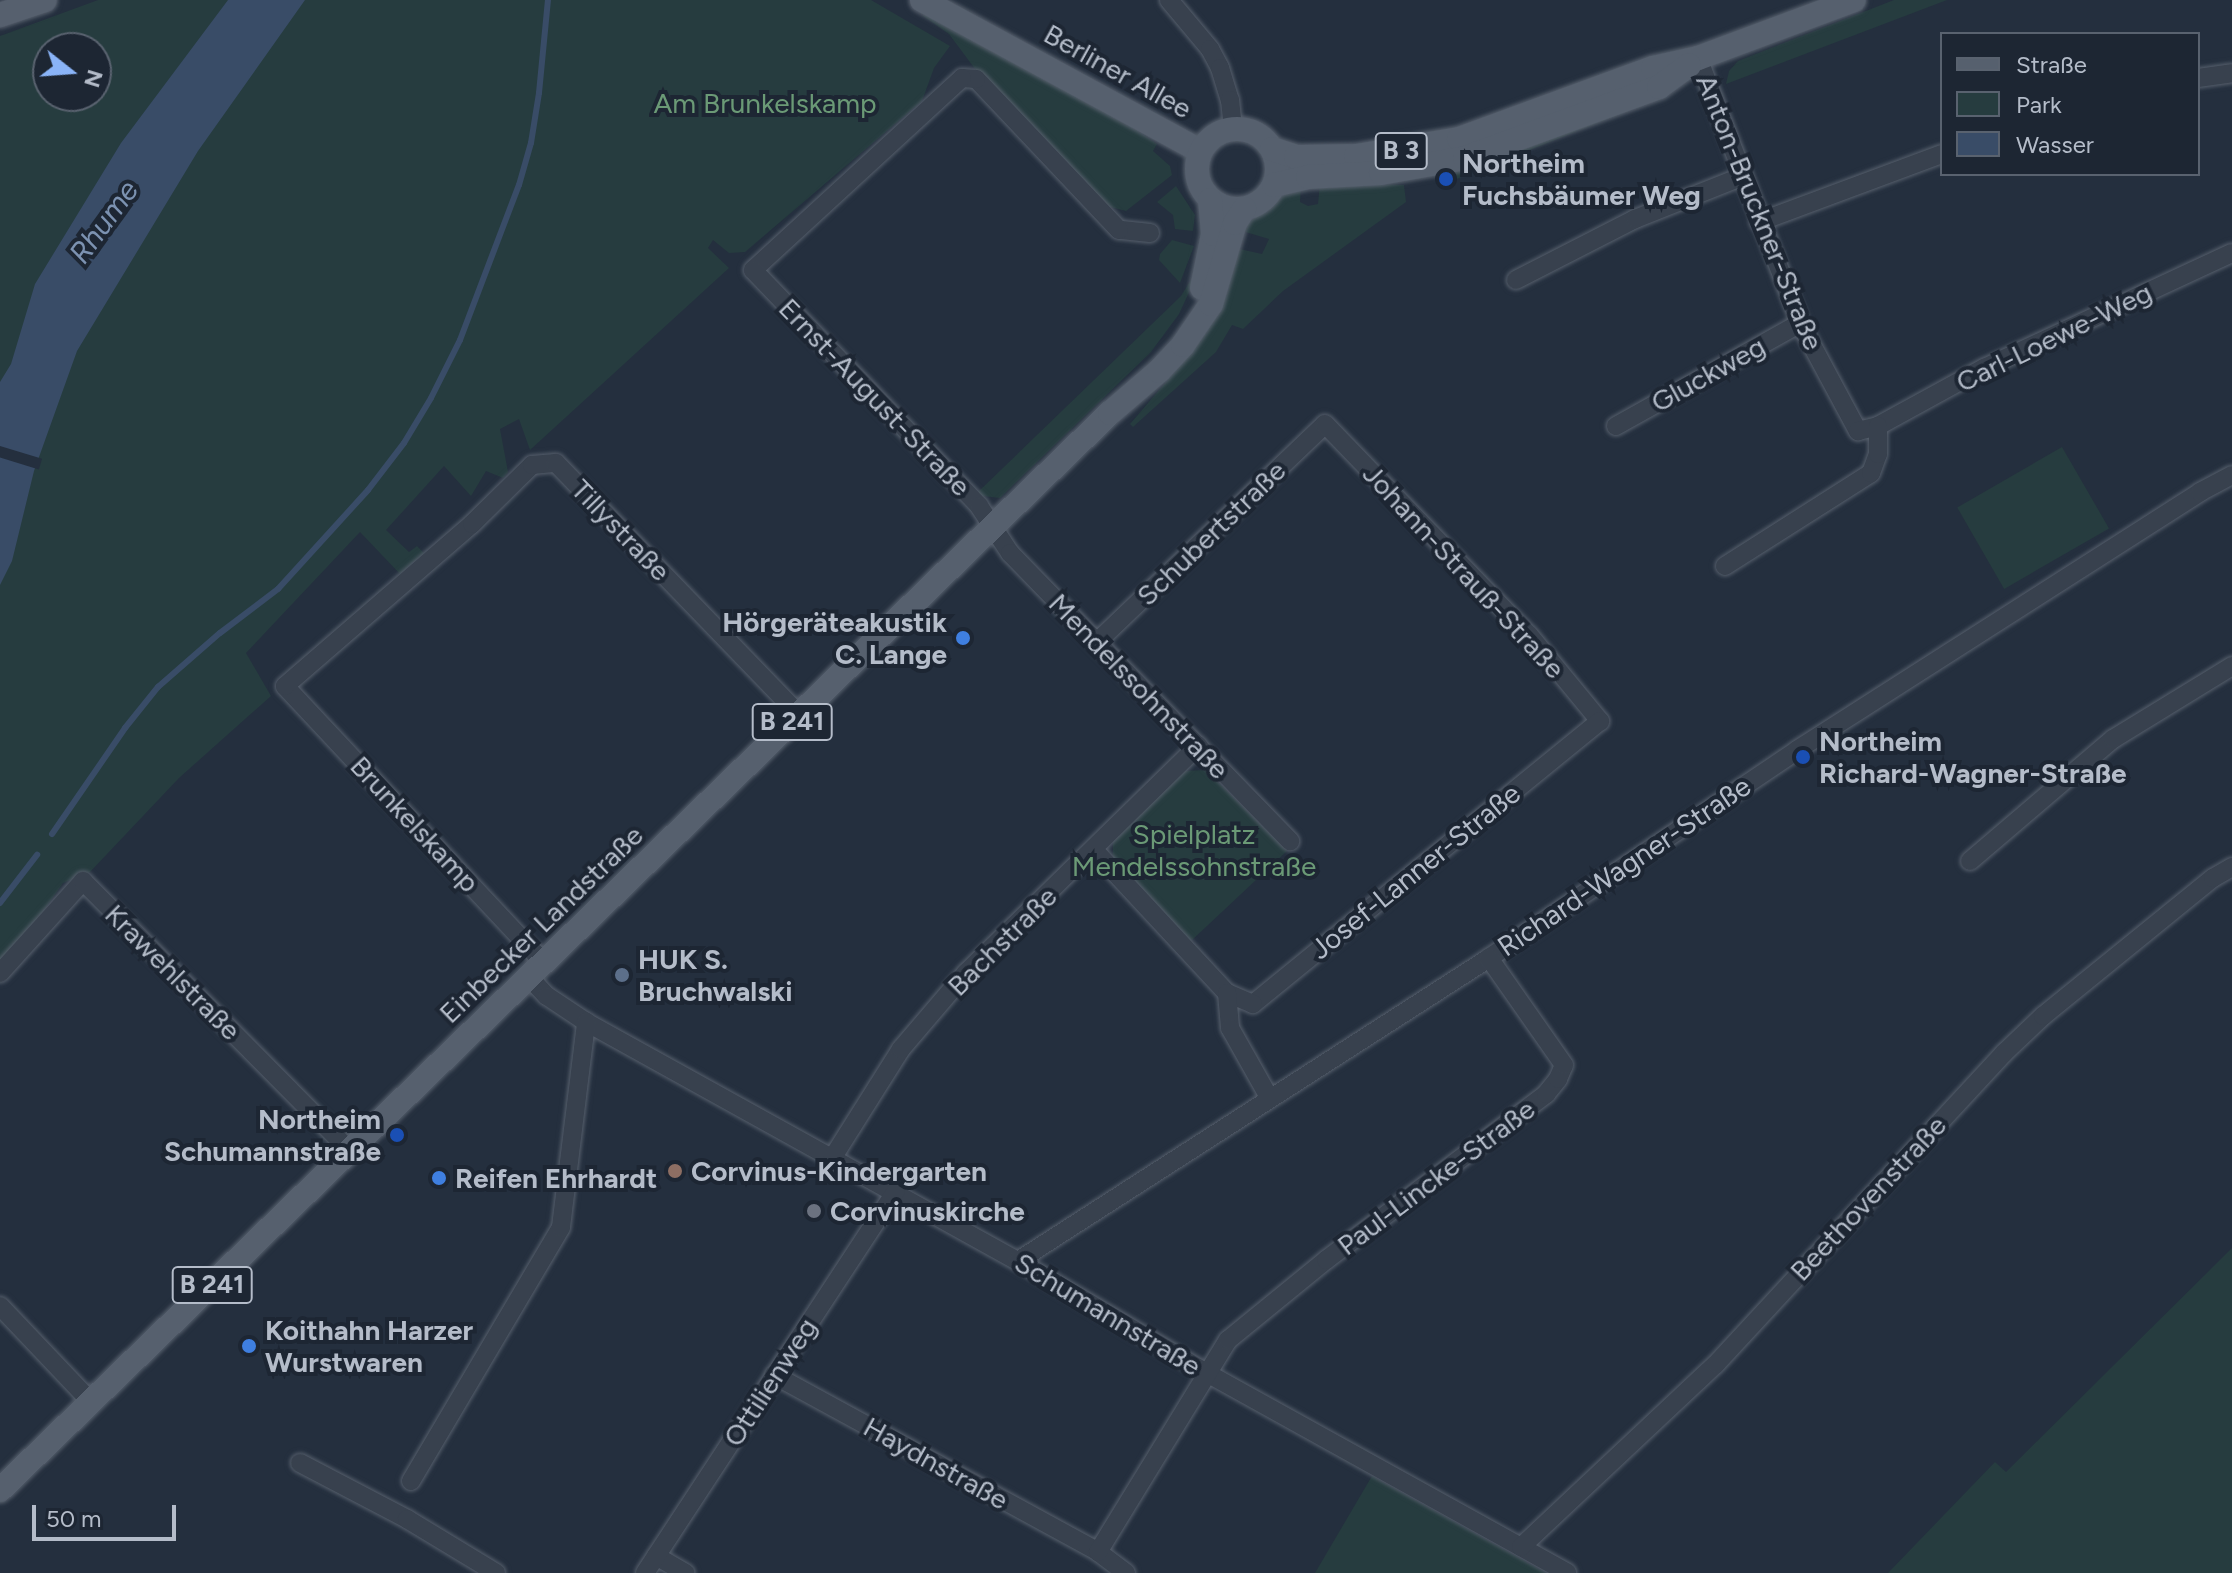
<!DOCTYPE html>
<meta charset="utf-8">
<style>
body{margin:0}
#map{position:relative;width:2232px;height:1573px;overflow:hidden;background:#242f3e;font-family:Figtree,sans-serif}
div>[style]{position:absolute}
.green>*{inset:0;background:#263c3f;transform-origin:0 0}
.water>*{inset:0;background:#394c67}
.pier>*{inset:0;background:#242f3e;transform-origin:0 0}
.stream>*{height:6px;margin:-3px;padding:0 3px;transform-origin:3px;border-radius:3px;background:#394c67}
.roads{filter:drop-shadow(0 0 2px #565f6c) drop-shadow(0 0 2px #565f6c)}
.minor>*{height:18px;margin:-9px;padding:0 9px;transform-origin:9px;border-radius:9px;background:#38414e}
.major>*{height:24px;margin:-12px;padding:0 12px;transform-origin:12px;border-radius:12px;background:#56606e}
.major>.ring{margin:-12px;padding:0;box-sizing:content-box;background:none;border:24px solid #56606e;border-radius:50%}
.dots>*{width:22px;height:22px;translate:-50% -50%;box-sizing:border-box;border:4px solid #1d2633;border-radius:50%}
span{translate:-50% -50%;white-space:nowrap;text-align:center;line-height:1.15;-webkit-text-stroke:8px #1d2633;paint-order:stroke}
.shield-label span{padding:2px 6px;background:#1d2633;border:2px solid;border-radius:6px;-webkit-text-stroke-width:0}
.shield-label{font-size:26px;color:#b4bcc9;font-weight:700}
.street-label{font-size:28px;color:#b4bcc9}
.park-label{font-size:28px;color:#6b9a76}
.poi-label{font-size:28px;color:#b4bcc9;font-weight:700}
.left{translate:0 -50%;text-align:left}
.right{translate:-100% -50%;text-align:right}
.water-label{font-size:30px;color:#7c92b1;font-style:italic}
.legend{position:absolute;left:1940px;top:32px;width:260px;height:144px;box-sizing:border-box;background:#1d2633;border:2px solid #59626f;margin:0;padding:10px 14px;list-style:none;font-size:24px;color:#b4bcc9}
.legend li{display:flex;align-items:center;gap:16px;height:40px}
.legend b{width:40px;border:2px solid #59626f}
.north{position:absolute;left:32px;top:32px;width:80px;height:80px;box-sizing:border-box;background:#1d2633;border:2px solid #59626f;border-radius:50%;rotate:107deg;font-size:22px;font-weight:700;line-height:32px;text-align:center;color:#b4bcc9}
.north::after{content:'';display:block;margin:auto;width:28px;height:36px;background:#8ab4f8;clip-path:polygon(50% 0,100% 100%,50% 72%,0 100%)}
.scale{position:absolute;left:32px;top:1505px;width:144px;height:36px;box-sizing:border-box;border:4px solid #b4bcc9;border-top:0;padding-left:10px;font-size:24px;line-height:28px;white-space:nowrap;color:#b4bcc9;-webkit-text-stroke:6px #1d2633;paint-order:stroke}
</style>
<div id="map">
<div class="green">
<i style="clip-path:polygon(evenodd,98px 0,871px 0,950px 46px,934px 68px,922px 101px,745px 252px,729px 253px,713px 240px,708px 248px,729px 268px,530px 450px,519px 419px,500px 429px,508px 472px,503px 478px,486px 471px,471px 496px,444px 466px,386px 530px,409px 552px,417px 546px,424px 553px,400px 574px,360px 532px,246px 653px,271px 696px,179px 778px,90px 872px,63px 883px,30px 930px,0 962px,0 36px,98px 0,48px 48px,96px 48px,96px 96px,48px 96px,48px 48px)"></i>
<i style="clip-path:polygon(1894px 0,1947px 0,1726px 84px,1729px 71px,1738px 61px)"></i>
<i style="clip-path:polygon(925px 13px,1110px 112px,1157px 144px,1153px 151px,1170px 166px,1172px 175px,1126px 211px,1110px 207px,978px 73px,949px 34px,923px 16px)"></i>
<i style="clip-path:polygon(1658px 99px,1449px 182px,1447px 177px,1470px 166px)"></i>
<i style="clip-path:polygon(1320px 182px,1404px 185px,1406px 202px,1283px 291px,1243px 329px,1232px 325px,1216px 352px,1133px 427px,1130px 424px,1178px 368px,1235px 248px,1262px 254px,1269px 239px,1242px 231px,1247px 224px,1280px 196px,1301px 185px,1300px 202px,1308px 206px,1318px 204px)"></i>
<i style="clip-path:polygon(1176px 186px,1195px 215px,1193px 231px,1175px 229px,1173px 215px,1157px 202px)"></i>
<i style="clip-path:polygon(1172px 240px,1194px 246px,1180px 283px,1159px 260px,1160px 254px)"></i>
<i style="clip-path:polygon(1192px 278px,1191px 288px,1179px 314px,1151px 352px,1000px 498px,982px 496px,978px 492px,1181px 296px)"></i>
<i style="left:2062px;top:447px;width:94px;height:121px;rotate:60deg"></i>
<i style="clip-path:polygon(1206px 770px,1287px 851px,1191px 941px,1113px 859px,1113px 839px,1184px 771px)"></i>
<i style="clip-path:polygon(2232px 1248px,2232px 1573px,1888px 1573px,1995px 1462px,2006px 1472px)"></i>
<i style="clip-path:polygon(1372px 1476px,1546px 1573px,1315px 1573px)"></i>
</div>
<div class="water">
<i style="clip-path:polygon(228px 0,305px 0,198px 151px,77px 351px,34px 471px,12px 561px,0 585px,0 382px,11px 364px,35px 284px,121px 143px)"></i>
</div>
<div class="pier">
<i style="left:0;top:446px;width:44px;height:11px;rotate:17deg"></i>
</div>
<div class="stream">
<i style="left:52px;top:834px;width:129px;rotate:-55.4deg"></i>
<i style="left:125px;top:728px;width:53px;rotate:-51.2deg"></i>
<i style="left:158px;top:687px;width:82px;rotate:-41.1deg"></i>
<i style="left:220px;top:633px;width:73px;rotate:-37.2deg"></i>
<i style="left:278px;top:589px;width:134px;rotate:-47.7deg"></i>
<i style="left:368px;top:490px;width:59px;rotate:-52.5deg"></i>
<i style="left:404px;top:443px;width:52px;rotate:-59deg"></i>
<i style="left:431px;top:398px;width:65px;rotate:-63.4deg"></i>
<i style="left:460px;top:340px;width:166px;rotate:-69.2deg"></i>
<i style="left:519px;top:185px;width:44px;rotate:-74.1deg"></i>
<i style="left:531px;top:143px;width:51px;rotate:-80.9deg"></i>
<i style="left:539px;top:93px;width:93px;rotate:-84.5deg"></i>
<i style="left:0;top:903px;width:61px;rotate:-52.4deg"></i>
</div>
<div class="roads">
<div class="minor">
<i style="left:1169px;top:0;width:64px;rotate:50.1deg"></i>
<i style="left:1210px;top:49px;width:21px;rotate:62deg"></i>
<i style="left:1220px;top:68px;width:34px;rotate:73deg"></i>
<i style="left:1230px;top:100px;width:28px;rotate:84deg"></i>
<i style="left:1698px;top:58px;width:284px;rotate:68.9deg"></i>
<i style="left:1800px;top:323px;width:123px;rotate:61.8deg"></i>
<i style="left:1858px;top:431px;width:21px;rotate:-14deg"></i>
<i style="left:1878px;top:426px;width:121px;rotate:-28.7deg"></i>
<i style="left:1984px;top:368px;width:273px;rotate:-24.9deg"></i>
<i style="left:2198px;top:78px;width:34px;rotate:-8deg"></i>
<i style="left:1759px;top:222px;width:195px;rotate:-20.4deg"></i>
<i style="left:1150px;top:233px;width:31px;rotate:-174deg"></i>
<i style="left:1119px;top:230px;width:208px;rotate:-133.4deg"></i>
<i style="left:976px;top:79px;width:14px;rotate:-176deg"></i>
<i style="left:962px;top:78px;width:284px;rotate:137.4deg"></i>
<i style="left:753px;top:270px;width:327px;rotate:46.2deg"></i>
<i style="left:979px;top:506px;width:56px;rotate:56.6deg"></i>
<i style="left:1010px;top:553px;width:402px;rotate:45.8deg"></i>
<i style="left:1516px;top:280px;width:134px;rotate:-27.1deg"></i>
<i style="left:1635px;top:219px;width:114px;rotate:-21.6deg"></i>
<i style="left:1616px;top:426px;width:211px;rotate:-29.2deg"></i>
<i style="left:1725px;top:566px;width:173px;rotate:-32.5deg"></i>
<i style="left:1871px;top:473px;width:20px;rotate:-70deg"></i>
<i style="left:1878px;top:454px;width:28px;rotate:-90deg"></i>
<i style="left:1097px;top:642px;width:315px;rotate:-43.7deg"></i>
<i style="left:1325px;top:424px;width:293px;rotate:46deg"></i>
<i style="left:1529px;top:635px;width:112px;rotate:50.5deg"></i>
<i style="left:1600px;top:721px;width:448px;rotate:140.8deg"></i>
<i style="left:1253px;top:1004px;width:28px;rotate:-157deg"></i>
<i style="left:1094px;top:850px;width:195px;rotate:47.1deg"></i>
<i style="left:1227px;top:993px;width:35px;rotate:85deg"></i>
<i style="left:1230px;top:1028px;width:81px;rotate:60.6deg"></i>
<i style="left:1970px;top:861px;width:188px;rotate:-40.5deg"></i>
<i style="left:2113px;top:739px;width:140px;rotate:-31.5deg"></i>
<i style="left:544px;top:963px;width:379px;rotate:-133.1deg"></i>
<i style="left:285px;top:686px;width:247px;rotate:-40.9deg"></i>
<i style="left:472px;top:524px;width:84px;rotate:-44.5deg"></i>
<i style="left:532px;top:465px;width:24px;rotate:-5deg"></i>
<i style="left:556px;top:463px;width:350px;rotate:46deg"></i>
<i style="left:0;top:973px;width:124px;rotate:-47.9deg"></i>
<i style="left:83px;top:881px;width:380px;rotate:45.3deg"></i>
<i style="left:529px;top:977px;width:26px;rotate:47deg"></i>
<i style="left:547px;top:996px;width:47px;rotate:33.7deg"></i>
<i style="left:586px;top:1022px;width:494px;rotate:29deg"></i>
<i style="left:1018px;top:1261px;width:217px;rotate:30.7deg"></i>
<i style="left:1205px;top:1372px;width:414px;rotate:29deg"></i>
<i style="left:833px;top:1157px;width:128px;rotate:-57.8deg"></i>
<i style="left:901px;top:1049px;width:100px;rotate:-49.5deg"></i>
<i style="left:966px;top:973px;width:325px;rotate:-44.4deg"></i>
<i style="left:1018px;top:1261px;width:560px;rotate:-32.75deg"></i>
<i style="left:1489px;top:958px;width:372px;rotate:-34deg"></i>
<i style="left:1797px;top:750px;width:479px;rotate:-32.6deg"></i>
<i style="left:2200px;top:492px;width:36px;rotate:-28deg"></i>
<i style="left:0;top:1306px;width:132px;rotate:46.5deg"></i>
<i style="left:774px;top:1375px;width:369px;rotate:28.6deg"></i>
<i style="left:300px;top:1463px;width:121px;rotate:27.6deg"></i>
<i style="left:407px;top:1519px;width:104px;rotate:31.2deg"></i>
<i style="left:411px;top:1481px;width:295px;rotate:-59.4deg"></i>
<i style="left:561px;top:1227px;width:207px;rotate:-83deg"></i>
<i style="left:1521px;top:1547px;width:267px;rotate:-43.2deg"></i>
<i style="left:1716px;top:1364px;width:424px;rotate:-47.2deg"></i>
<i style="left:2004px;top:1053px;width:54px;rotate:-43.5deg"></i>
<i style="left:2043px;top:1016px;width:219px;rotate:-39.1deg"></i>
<i style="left:2213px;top:878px;width:22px;rotate:-30deg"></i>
<i style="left:656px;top:1556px;width:34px;rotate:30deg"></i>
<i style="left:645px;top:1573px;width:456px;rotate:-56.7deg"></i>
<i style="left:1126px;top:1573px;width:35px;rotate:-143deg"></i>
<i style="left:1098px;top:1552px;width:249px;rotate:-58.5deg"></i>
<i style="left:1228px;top:1340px;width:127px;rotate:-39.2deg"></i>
<i style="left:1326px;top:1260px;width:276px;rotate:-37deg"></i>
<i style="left:1546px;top:1094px;width:19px;rotate:-51deg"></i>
<i style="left:1558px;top:1079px;width:15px;rotate:-67deg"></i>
<i style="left:1564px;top:1065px;width:131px;rotate:-125deg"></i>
</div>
<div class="major">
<i style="left:922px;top:0;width:316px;rotate:28.5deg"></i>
<i style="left:0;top:15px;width:47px;rotate:-18.4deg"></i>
<i class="ring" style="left:1197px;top:129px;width:56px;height:56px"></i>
<i style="left:1272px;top:149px;width:25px;rotate:18deg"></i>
<i style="left:1296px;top:157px;width:60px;rotate:-1deg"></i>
<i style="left:1356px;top:156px;width:104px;rotate:-9.4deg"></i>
<i style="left:1459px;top:139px;width:207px;rotate:-20.1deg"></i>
<i style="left:1653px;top:68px;width:46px;rotate:-12.5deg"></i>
<i style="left:1698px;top:58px;width:166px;rotate:-20.4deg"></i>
<i style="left:1274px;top:185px;width:35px;rotate:-13deg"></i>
<i style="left:1308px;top:177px;width:73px;rotate:-3.1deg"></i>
<i style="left:1381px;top:173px;width:85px;rotate:-10.1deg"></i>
<i style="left:1465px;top:158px;width:207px;rotate:-20.1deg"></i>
<i style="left:1659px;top:87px;width:37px;rotate:-36deg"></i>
<i style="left:1202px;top:288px;width:55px;rotate:-78.5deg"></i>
<i style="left:1213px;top:234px;width:34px;rotate:-95deg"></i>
<i style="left:0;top:1490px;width:1547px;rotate:-44.14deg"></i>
<i style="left:1110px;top:413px;width:65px;rotate:-40.6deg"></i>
<i style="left:1159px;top:371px;width:35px;rotate:-47deg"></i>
<i style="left:1183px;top:345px;width:50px;rotate:-55.7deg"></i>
<i style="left:1211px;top:304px;width:84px;rotate:-73.5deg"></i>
<i style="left:1235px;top:223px;width:17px;rotate:-57deg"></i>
</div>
</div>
<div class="dots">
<i style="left:1446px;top:179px;background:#1a4fb4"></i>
<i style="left:963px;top:638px;background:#3f7fe0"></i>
<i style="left:1803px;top:757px;background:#1a4fb4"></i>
<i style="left:622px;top:975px;background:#5c6f8a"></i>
<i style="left:397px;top:1135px;background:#1a4fb4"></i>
<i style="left:675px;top:1171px;background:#8d6e63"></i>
<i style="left:439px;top:1178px;background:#3f7fe0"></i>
<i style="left:814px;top:1211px;background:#6b7280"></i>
<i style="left:249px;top:1346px;background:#3f7fe0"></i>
</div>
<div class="shield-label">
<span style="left:1401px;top:151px">B 3</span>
<span style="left:792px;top:722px">B 241</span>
<span style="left:212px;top:1285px">B 241</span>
</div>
<div class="street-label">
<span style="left:1118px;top:71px;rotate:29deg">Berliner Allee</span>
<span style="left:1760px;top:212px;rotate:68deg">Anton-Bruckner-Straße</span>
<span style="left:2054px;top:337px;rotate:-26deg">Carl-Loewe-Weg</span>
<span style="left:1708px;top:374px;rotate:-29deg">Gluckweg</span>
<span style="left:875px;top:397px;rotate:46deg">Ernst-August-Straße</span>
<span style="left:621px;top:530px;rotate:46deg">Tillystraße</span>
<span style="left:1211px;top:533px;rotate:-44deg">Schubertstraße</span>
<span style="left:1464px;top:571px;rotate:47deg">Johann-Strauß-Straße</span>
<span style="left:1139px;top:686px;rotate:46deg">Mendelssohnstraße</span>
<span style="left:415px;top:824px;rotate:47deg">Brunkelskamp</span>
<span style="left:1624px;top:866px;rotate:-34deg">Richard-Wagner-Straße</span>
<span style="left:1415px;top:871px;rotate:-39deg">Josef-Lanner-Straße</span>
<span style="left:541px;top:924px;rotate:-44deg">Einbecker Landstraße</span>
<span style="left:1002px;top:941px;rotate:-45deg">Bachstraße</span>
<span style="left:173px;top:972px;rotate:45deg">Krawehlstraße</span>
<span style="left:1436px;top:1177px;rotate:-37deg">Paul-Lincke-Straße</span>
<span style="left:1868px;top:1198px;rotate:-47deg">Beethovenstraße</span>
<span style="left:1108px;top:1314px;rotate:31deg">Schumannstraße</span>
<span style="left:770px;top:1382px;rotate:-57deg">Ottilienweg</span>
<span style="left:936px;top:1463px;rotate:29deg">Haydnstraße</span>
</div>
<div class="park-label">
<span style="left:765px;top:103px">Am Brunkelskamp</span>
<span style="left:1194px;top:850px">Spielplatz<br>Mendelssohnstraße</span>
</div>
<div class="poi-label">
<span class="left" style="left:1462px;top:179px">Northeim<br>Fuchsbäumer Weg</span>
<span class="right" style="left:947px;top:638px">Hörgeräteakustik<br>C. Lange</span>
<span class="left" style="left:1819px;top:757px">Northeim<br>Richard-Wagner-Straße</span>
<span class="left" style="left:638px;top:975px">HUK S.<br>Bruchwalski</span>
<span class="right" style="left:381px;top:1135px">Northeim<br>Schumannstraße</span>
<span class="left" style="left:691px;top:1171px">Corvinus-Kindergarten</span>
<span class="left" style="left:455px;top:1178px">Reifen Ehrhardt</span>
<span class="left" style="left:830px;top:1211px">Corvinuskirche</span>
<span class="left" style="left:265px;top:1346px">Koithahn Harzer<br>Wurstwaren</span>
</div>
<div class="water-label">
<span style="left:104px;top:222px;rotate:-54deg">Rhume</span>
</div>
<ul class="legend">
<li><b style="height:10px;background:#56606e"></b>Straße</li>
<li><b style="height:22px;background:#263c3f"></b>Park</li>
<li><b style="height:22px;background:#394c67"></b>Wasser</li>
</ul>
<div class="north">N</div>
<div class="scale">50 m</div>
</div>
